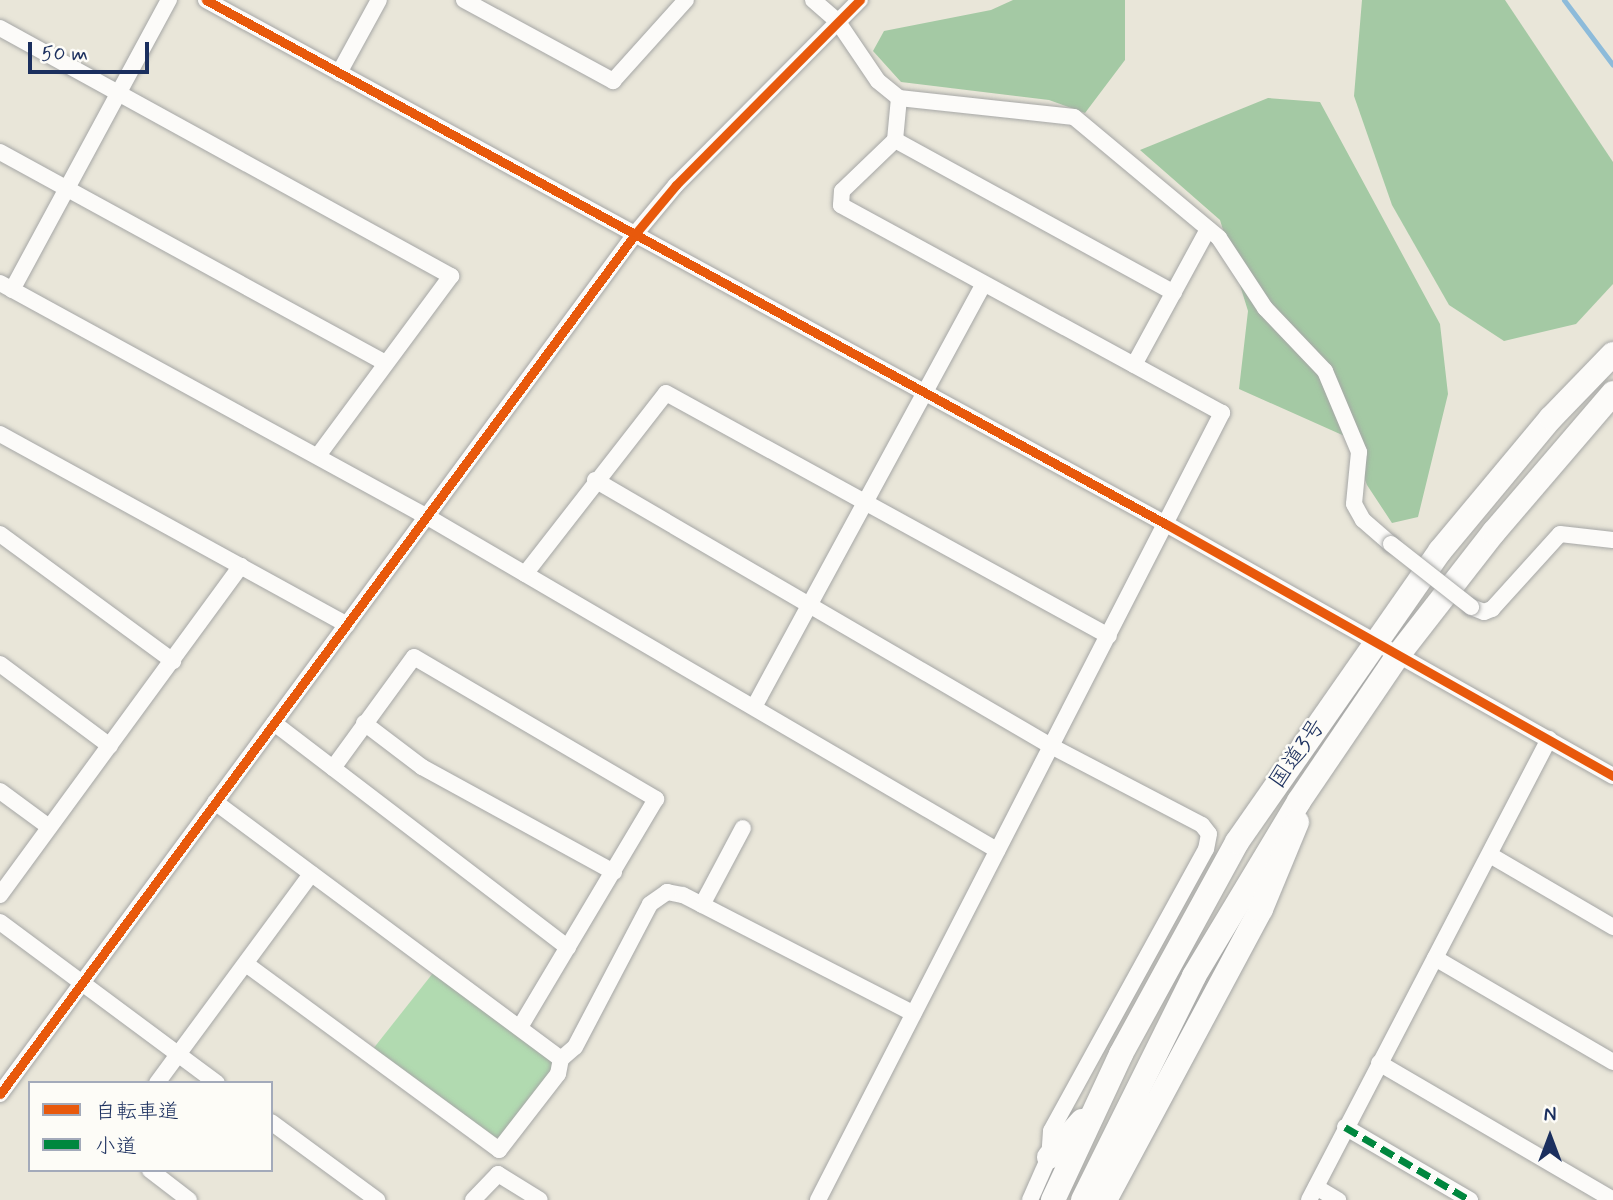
<!DOCTYPE html>
<meta charset="utf-8">
<style>
body{margin:0}
#map{position:relative;width:1613px;height:1200px;overflow:hidden;background:#e9e6d9;font-family:Mynerve,"Klee One",sans-serif}
div>[style]{position:absolute}
.green>*{inset:0;background:#b1dab0}
.forest>*{inset:0;background:#a4c9a4}
.stream>*{height:5px;margin:-2.5px;padding:0 2.5px;transform-origin:2.5px;border-radius:2.5px;background:#8dbbda}
.roads{filter:drop-shadow(0 0 2px #a6a7a6) drop-shadow(0 0 2px #a6a7a6)}
.minor>*{height:16px;margin:-8px;padding:0 8px;transform-origin:8px;border-radius:8px;background:#fcfbf9}
.highway>*{height:24px;margin:-12px;padding:0 12px;transform-origin:12px;border-radius:12px;background:#fcfbf9}
.bridges{filter:drop-shadow(0 0 2px #a6a7a6) drop-shadow(0 0 2px #a6a7a6)}
.minor-bridge>*{height:16px;margin:-8px;padding:0 8px;transform-origin:8px;border-radius:8px;background:#fcfbf9}
.quiet>*{height:7px;margin-top:-3.5px;transform-origin:0;background:repeating-linear-gradient(90deg,#00873e 0 14px,transparent 0 21px)}
.cycleway>*{height:9px;margin:-4.5px;padding:0 4.5px;transform-origin:4.5px;border-radius:4.5px;background:#e8590c}
span{translate:-50% -50%;white-space:nowrap;text-align:center;line-height:1.15;-webkit-text-stroke:5px #fdfcf7;paint-order:stroke}
.street-label{font-size:23px;color:#1b2f5e}
.legend{position:absolute;left:28px;top:1081px;width:245px;height:91px;box-sizing:border-box;background:#fdfcf7;border:2px solid #a3aaba;margin:0;padding:9px 12px;list-style:none;font-size:21px;color:#1b2f5e}
.legend li{display:flex;align-items:center;gap:14px;height:35px}
.legend b{width:35px;border:2px solid #a3aaba}
.north{position:absolute;left:1515px;top:1102px;width:70px;height:70px;-webkit-text-stroke:5px #fdfcf7;paint-order:stroke;rotate:0deg;font-size:19px;font-weight:700;line-height:28px;text-align:center;color:#1b2f5e}
.north::after{content:'';display:block;margin:auto;width:24px;height:32px;background:#1b2f5e;clip-path:polygon(50% 0,100% 100%,50% 72%,0 100%)}
.scale{position:absolute;left:28px;top:42px;width:121px;height:32px;box-sizing:border-box;border:4px solid #1b2f5e;border-top:0;padding-left:9px;font-size:21px;line-height:24px;white-space:nowrap;color:#1b2f5e;-webkit-text-stroke:5px #fdfcf7;paint-order:stroke}
</style>
<div id="map">
<div class="green">
<i style="clip-path:polygon(433px 973px,552px 1061px,551px 1073px,500px 1137px,492px 1138px,373px 1049px)"></i>
</div>
<div class="forest">
<i style="clip-path:polygon(1013px 0,1125px 0,1125px 60px,1085px 113px,1049px 100px,901px 82px,873px 51px,884px 31px,991px 10px)"></i>
<i style="clip-path:polygon(1362px 0,1505px 0,1613px 162px,1613px 284px,1576px 324px,1504px 341px,1449px 305px,1392px 205px,1354px 96px)"></i>
<i style="clip-path:polygon(1268px 98px,1320px 102px,1440px 324px,1448px 394px,1418px 517px,1392px 523px,1367px 485px,1349px 438px,1239px 389px,1248px 311px,1220px 220px,1140px 150px)"></i>
</div>
<div class="stream">
<i style="left:1564px;top:0;width:81px;rotate:53deg"></i>
</div>
<div class="roads">
<div class="minor">
<i style="left:206px;top:0;width:1094px;rotate:28.63deg"></i>
<i style="left:1166px;top:524px;width:513px;rotate:29.41deg"></i>
<i style="left:464px;top:0;width:170px;rotate:28.5deg"></i>
<i style="left:613px;top:81px;width:109px;rotate:-48deg"></i>
<i style="left:813px;top:0;width:33px;rotate:41deg"></i>
<i style="left:838px;top:22px;width:71px;rotate:55.9deg"></i>
<i style="left:878px;top:81px;width:27px;rotate:39deg"></i>
<i style="left:899px;top:98px;width:176px;rotate:6.2deg"></i>
<i style="left:1074px;top:117px;width:189px;rotate:39.8deg"></i>
<i style="left:1219px;top:238px;width:84px;rotate:56.7deg"></i>
<i style="left:1265px;top:308px;width:87px;rotate:46.4deg"></i>
<i style="left:1325px;top:371px;width:88px;rotate:67.2deg"></i>
<i style="left:1359px;top:452px;width:52px;rotate:95.5deg"></i>
<i style="left:1354px;top:504px;width:18px;rotate:61deg"></i>
<i style="left:1363px;top:520px;width:37px;rotate:41deg"></i>
<i style="left:0;top:28px;width:515px;rotate:28.81deg"></i>
<i style="left:451px;top:276px;width:224px;rotate:126.5deg"></i>
<i style="left:339px;top:73px;width:83px;rotate:-61.3deg"></i>
<i style="left:895px;top:140px;width:318px;rotate:28.7deg"></i>
<i style="left:0;top:152px;width:439px;rotate:28.7deg"></i>
<i style="left:0;top:283px;width:486px;rotate:28.7deg"></i>
<i style="left:426px;top:516px;width:662px;rotate:30.33deg"></i>
<i style="left:12px;top:290px;width:330px;rotate:-61.6deg"></i>
<i style="left:1134px;top:365px;width:155px;rotate:-61.4deg"></i>
<i style="left:0;top:434px;width:396px;rotate:28.8deg"></i>
<i style="left:595px;top:480px;width:528px;rotate:30.26deg"></i>
<i style="left:1051px;top:746px;width:170px;rotate:27.6deg"></i>
<i style="left:1202px;top:825px;width:11px;rotate:52deg"></i>
<i style="left:1209px;top:834px;width:15px;rotate:101deg"></i>
<i style="left:1206px;top:849px;width:322px;rotate:118.8deg"></i>
<i style="left:1051px;top:1131px;width:26px;rotate:94deg"></i>
<i style="left:1049px;top:1157px;width:47px;rotate:113.8deg"></i>
<i style="left:0;top:534px;width:215px;rotate:36.3deg"></i>
<i style="left:525px;top:574px;width:229px;rotate:-52.1deg"></i>
<i style="left:666px;top:393px;width:505px;rotate:28.75deg"></i>
<i style="left:1471px;top:607px;width:14px;rotate:21deg"></i>
<i style="left:1484px;top:612px;width:9px;rotate:-21deg"></i>
<i style="left:1492px;top:609px;width:101px;rotate:-47.8deg"></i>
<i style="left:1560px;top:534px;width:53px;rotate:6.5deg"></i>
<i style="left:0;top:664px;width:137px;rotate:36.7deg"></i>
<i style="left:754px;top:707px;width:481px;rotate:-61.5deg"></i>
<i style="left:274px;top:723px;width:370px;rotate:37.4deg"></i>
<i style="left:364px;top:723px;width:73px;rotate:37.2deg"></i>
<i style="left:422px;top:767px;width:219px;rotate:28.7deg"></i>
<i style="left:333px;top:768px;width:137px;rotate:-53.9deg"></i>
<i style="left:414px;top:657px;width:281px;rotate:30.4deg"></i>
<i style="left:656px;top:799px;width:265px;rotate:120.8deg"></i>
<i style="left:0;top:791px;width:61px;rotate:36.3deg"></i>
<i style="left:215px;top:802px;width:431px;rotate:36.6deg"></i>
<i style="left:561px;top:1059px;width:18px;rotate:-41deg"></i>
<i style="left:575px;top:1047px;width:161px;rotate:-62.3deg"></i>
<i style="left:650px;top:904px;width:21px;rotate:-35deg"></i>
<i style="left:667px;top:892px;width:16px;rotate:11deg"></i>
<i style="left:683px;top:895px;width:259px;rotate:27.2deg"></i>
<i style="left:1490px;top:855px;width:143px;rotate:30.3deg"></i>
<i style="left:0;top:895px;width:408px;rotate:-53.8deg"></i>
<i style="left:702px;top:905px;width:87px;rotate:-62deg"></i>
<i style="left:0;top:922px;width:270px;rotate:36.6deg"></i>
<i style="left:1435px;top:958px;width:206px;rotate:30.3deg"></i>
<i style="left:246px;top:964px;width:314px;rotate:36.3deg"></i>
<i style="left:499px;top:1150px;width:96px;rotate:-52.2deg"></i>
<i style="left:558px;top:1074px;width:15px;rotate:-79deg"></i>
<i style="left:1379px;top:1063px;width:271px;rotate:30.3deg"></i>
<i style="left:157px;top:1083px;width:260px;rotate:-53.6deg"></i>
<i style="left:0;top:1094px;width:1070px;rotate:-53.55deg"></i>
<i style="left:636px;top:233px;width:62px;rotate:-50.2deg"></i>
<i style="left:676px;top:185px;width:261px;rotate:-45.2deg"></i>
<i style="left:271px;top:1122px;width:132px;rotate:36.3deg"></i>
<i style="left:1345px;top:1127px;width:145px;rotate:30.3deg"></i>
<i style="left:150px;top:1170px;width:49px;rotate:37.6deg"></i>
<i style="left:1316px;top:1187px;width:26px;rotate:31deg"></i>
<i style="left:473px;top:1200px;width:36px;rotate:-46deg"></i>
<i style="left:498px;top:1174px;width:49px;rotate:31.8deg"></i>
<i style="left:818px;top:1200px;width:885px;rotate:-62.83deg"></i>
<i style="left:1222px;top:413px;width:434px;rotate:-151.4deg"></i>
<i style="left:841px;top:205px;width:14px;rotate:-86deg"></i>
<i style="left:842px;top:191px;width:74px;rotate:-43.9deg"></i>
<i style="left:895px;top:140px;width:42px;rotate:-84.6deg"></i>
<i style="left:1309px;top:1200px;width:520px;rotate:-62.5deg"></i>
</div>
<div class="highway">
<i style="left:1049px;top:1157px;width:49px;rotate:-47.5deg"></i>
<i style="left:1053px;top:1200px;width:161px;rotate:-65deg"></i>
<i style="left:1121px;top:1054px;width:242px;rotate:-61.3deg"></i>
<i style="left:1237px;top:842px;width:355px;rotate:-55.1deg"></i>
<i style="left:1440px;top:551px;width:173px;rotate:-50.2deg"></i>
<i style="left:1551px;top:418px;width:89px;rotate:-45.9deg"></i>
<i style="left:1083px;top:1200px;width:250px;rotate:-63.6deg"></i>
<i style="left:1194px;top:976px;width:204px;rotate:-59deg"></i>
<i style="left:1299px;top:801px;width:178px;rotate:-55.8deg"></i>
<i style="left:1399px;top:654px;width:155px;rotate:-52.1deg"></i>
<i style="left:1494px;top:532px;width:183px;rotate:-49.4deg"></i>
<i style="left:1105px;top:1200px;width:330px;rotate:-61.8deg"></i>
<i style="left:1261px;top:909px;width:94px;rotate:-67.5deg"></i>
</div>
</div>
<div class="bridges">
<div class="minor-bridge">
<i style="left:1391px;top:544px;width:102px;rotate:38.2deg"></i>
</div>
</div>
<div class="quiet">
<i style="left:1345px;top:1127px;width:145px;rotate:30.3deg"></i>
</div>
<div class="cycleway">
<i style="left:206px;top:0;width:1094px;rotate:28.63deg"></i>
<i style="left:1166px;top:524px;width:513px;rotate:29.41deg"></i>
<i style="left:0;top:1094px;width:1070px;rotate:-53.55deg"></i>
<i style="left:636px;top:233px;width:62px;rotate:-50.2deg"></i>
<i style="left:676px;top:185px;width:261px;rotate:-45.2deg"></i>
</div>
<div class="street-label">
<span style="left:1298px;top:754px;rotate:-55deg">国道3号</span>
</div>
<ul class="legend">
<li><b style="height:9px;background:#e8590c"></b>自転車道</li>
<li><b style="height:9px;background:#00873e"></b>小道</li>
</ul>
<div class="north">N</div>
<div class="scale">50 m</div>
</div>
